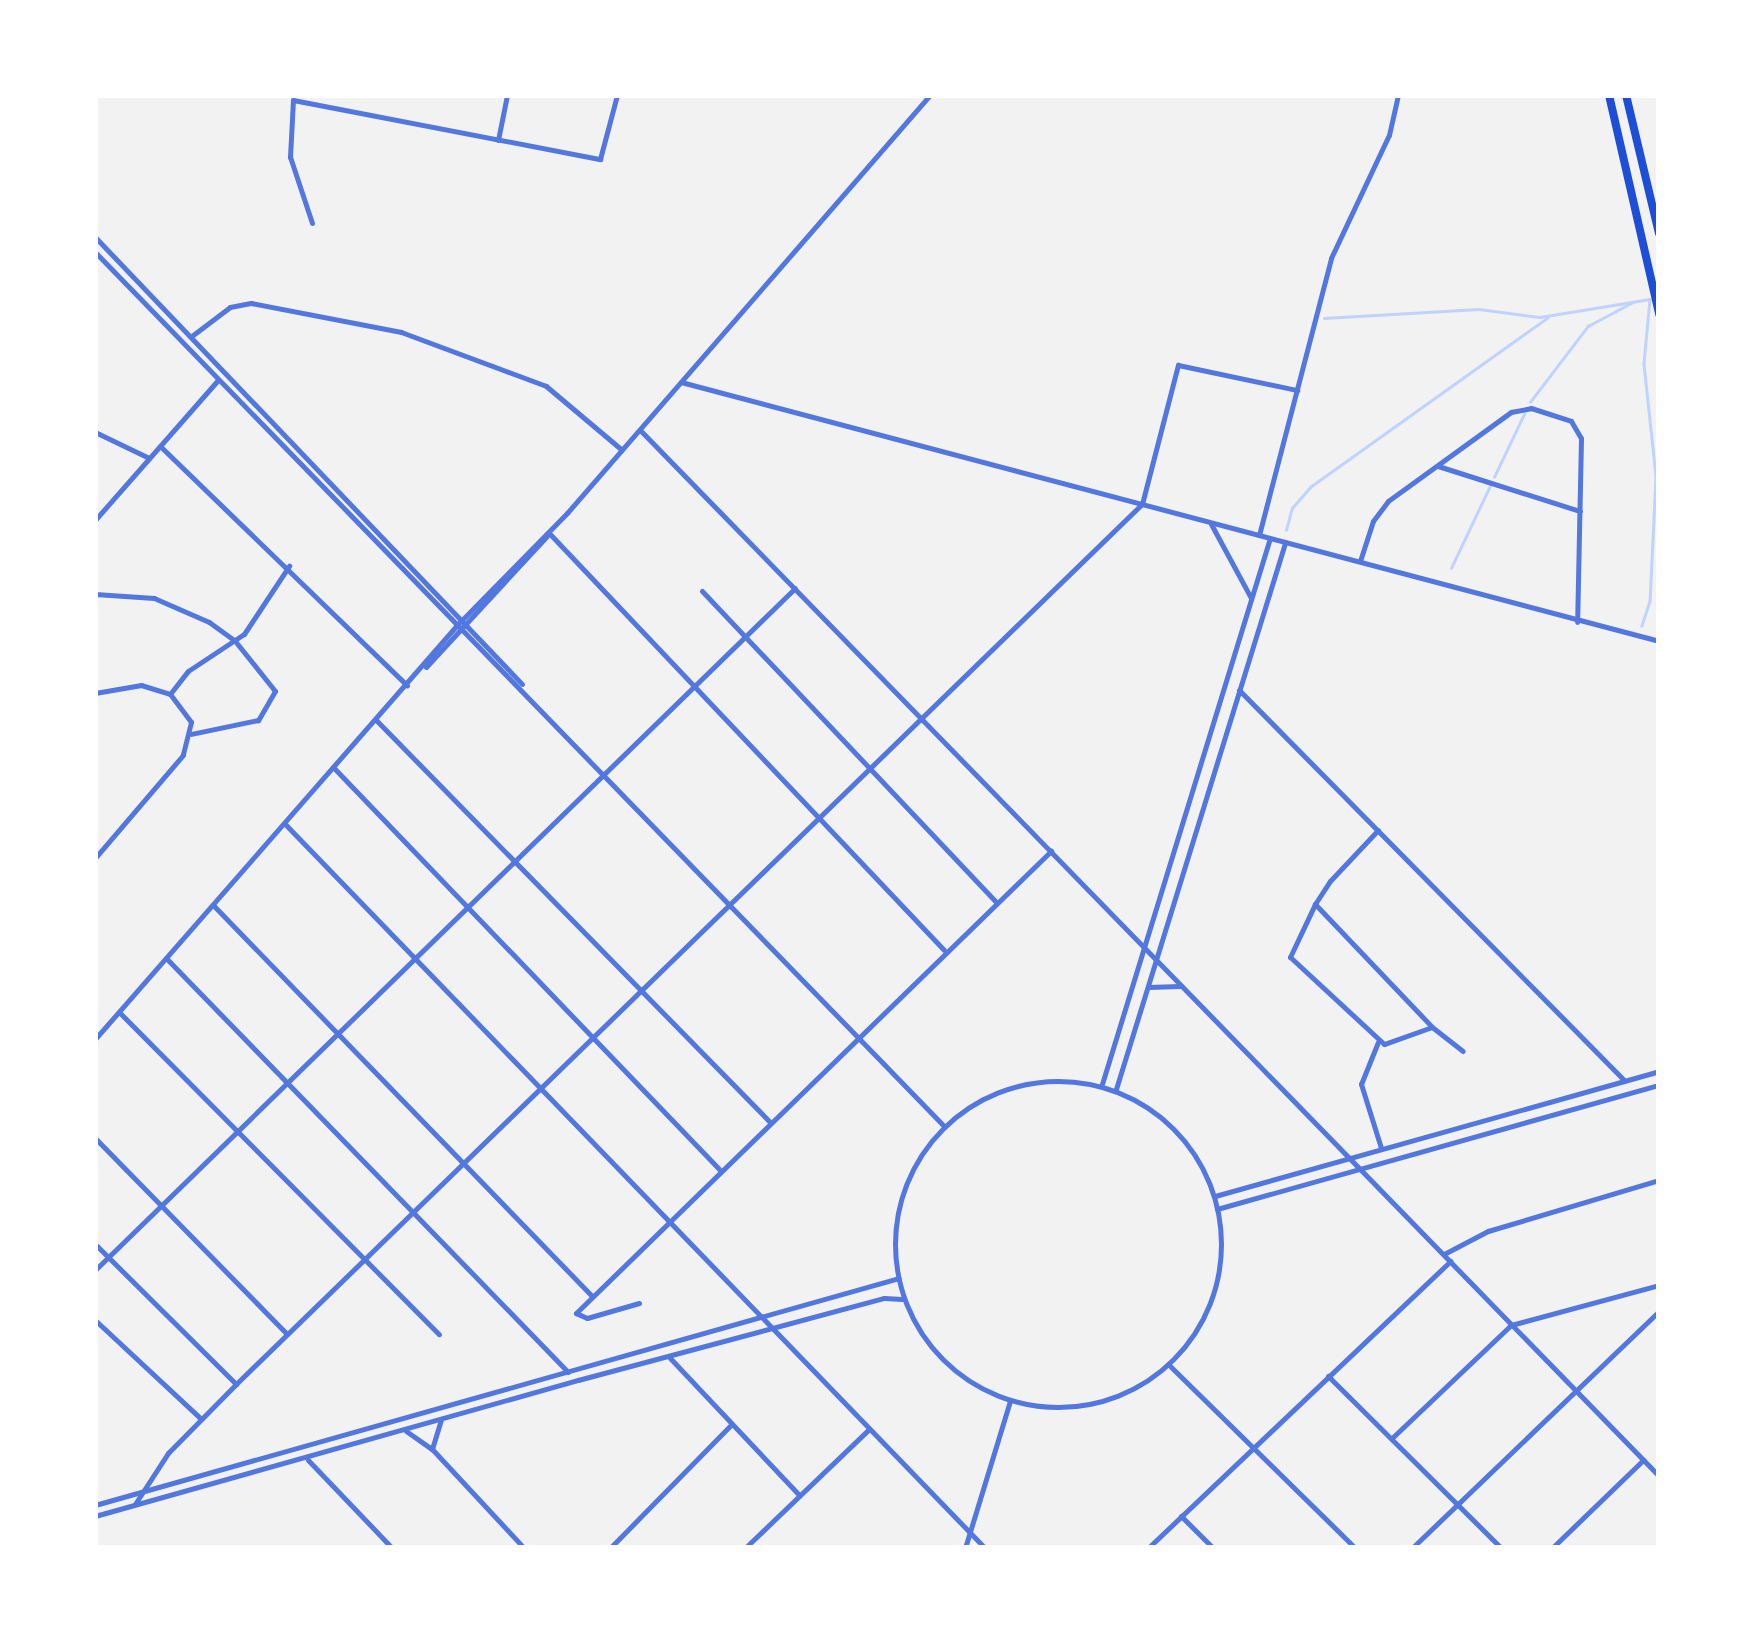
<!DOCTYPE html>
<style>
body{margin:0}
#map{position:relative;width:1754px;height:1643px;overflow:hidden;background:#f2f2f2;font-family:"Times New Roman",serif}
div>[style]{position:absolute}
.stream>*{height:2.5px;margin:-1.25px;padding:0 1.25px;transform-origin:1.25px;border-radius:1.25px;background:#bfd3fe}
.minor>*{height:5px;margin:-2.5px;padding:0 2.5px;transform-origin:2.5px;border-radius:2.5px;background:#5277de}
.minor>.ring{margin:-2.5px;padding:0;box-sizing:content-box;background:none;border:5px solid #5277de;border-radius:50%}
.secondary>*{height:8px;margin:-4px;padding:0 4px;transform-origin:4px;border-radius:4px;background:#1d4ed8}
span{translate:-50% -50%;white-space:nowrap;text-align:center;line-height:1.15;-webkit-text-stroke:8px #fff;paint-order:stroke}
.frame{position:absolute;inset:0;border:98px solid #fff;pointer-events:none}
</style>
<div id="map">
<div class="stream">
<i style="left:1324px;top:318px;width:155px;rotate:-3.3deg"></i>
<i style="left:1479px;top:309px;width:62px;rotate:7.5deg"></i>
<i style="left:1540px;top:317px;width:111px;rotate:-9.3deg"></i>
<i style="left:1650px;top:299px;width:65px;rotate:95.3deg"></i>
<i style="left:1644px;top:364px;width:113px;rotate:83.9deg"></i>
<i style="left:1656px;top:476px;width:125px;rotate:92.7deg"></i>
<i style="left:1650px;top:601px;width:26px;rotate:108deg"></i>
<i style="left:1530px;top:402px;width:96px;rotate:-52.7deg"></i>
<i style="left:1588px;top:326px;width:51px;rotate:-28.1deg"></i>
<i style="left:1494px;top:477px;width:72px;rotate:-64.5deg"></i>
<i style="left:1286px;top:530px;width:23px;rotate:-75deg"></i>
<i style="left:1292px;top:508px;width:28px;rotate:-49deg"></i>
<i style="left:1310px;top:487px;width:292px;rotate:-35.5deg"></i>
<i style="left:1451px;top:568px;width:91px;rotate:-64.6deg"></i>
</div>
<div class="minor">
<i style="left:498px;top:140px;width:46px;rotate:-78.7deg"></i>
<i style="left:312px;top:223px;width:70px;rotate:-108.4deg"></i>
<i style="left:290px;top:157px;width:57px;rotate:-87deg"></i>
<i style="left:293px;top:100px;width:313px;rotate:10.9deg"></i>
<i style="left:600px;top:159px;width:66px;rotate:-75.1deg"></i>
<i style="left:95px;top:237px;width:618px;rotate:46.31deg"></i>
<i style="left:95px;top:252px;width:1218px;rotate:45.83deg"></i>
<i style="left:193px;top:335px;width:46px;rotate:-37.1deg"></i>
<i style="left:230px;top:307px;width:21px;rotate:-11deg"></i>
<i style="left:251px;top:303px;width:153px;rotate:10.9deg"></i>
<i style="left:401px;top:332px;width:155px;rotate:20.4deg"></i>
<i style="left:546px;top:386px;width:99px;rotate:40.1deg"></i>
<i style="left:681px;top:382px;width:1012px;rotate:14.83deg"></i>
<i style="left:640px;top:430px;width:1460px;rotate:45.75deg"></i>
<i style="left:95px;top:432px;width:60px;rotate:25.7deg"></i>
<i style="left:160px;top:446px;width:344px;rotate:44.1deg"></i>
<i style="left:1438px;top:466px;width:149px;rotate:17.6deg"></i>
<i style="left:95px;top:520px;width:186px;rotate:-48.7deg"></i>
<i style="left:1211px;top:524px;width:84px;rotate:61.6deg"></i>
<i style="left:549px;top:533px;width:574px;rotate:46.55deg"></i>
<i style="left:1259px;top:535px;width:286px;rotate:-75.4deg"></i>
<i style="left:1331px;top:258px;width:136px;rotate:-64.8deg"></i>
<i style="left:1389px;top:135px;width:41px;rotate:-77.3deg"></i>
<i style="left:1360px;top:561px;width:42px;rotate:-72deg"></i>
<i style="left:1373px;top:521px;width:25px;rotate:-53deg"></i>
<i style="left:1388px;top:501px;width:152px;rotate:-35.9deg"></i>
<i style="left:1511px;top:412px;width:20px;rotate:-11deg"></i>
<i style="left:1531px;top:408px;width:42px;rotate:18deg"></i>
<i style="left:1571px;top:421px;width:20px;rotate:60deg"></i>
<i style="left:1581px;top:438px;width:184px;rotate:91.2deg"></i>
<i style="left:702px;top:591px;width:427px;rotate:46.6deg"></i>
<i style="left:95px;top:594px;width:59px;rotate:3.9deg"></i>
<i style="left:154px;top:598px;width:60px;rotate:23.6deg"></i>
<i style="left:209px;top:622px;width:32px;rotate:36deg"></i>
<i style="left:235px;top:641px;width:64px;rotate:51.3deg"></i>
<i style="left:275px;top:691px;width:34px;rotate:120deg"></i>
<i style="left:258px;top:720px;width:68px;rotate:168.2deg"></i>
<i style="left:426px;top:667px;width:178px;rotate:-47.3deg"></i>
<i style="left:1239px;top:690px;width:549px;rotate:45.37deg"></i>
<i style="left:95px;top:693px;width:47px;rotate:-9.9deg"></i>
<i style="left:141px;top:685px;width:30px;rotate:17deg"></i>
<i style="left:170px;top:694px;width:35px;rotate:53deg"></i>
<i style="left:191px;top:722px;width:34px;rotate:104deg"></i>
<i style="left:183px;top:755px;width:135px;rotate:130.5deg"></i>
<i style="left:170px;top:694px;width:29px;rotate:-52deg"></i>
<i style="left:188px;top:671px;width:67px;rotate:-33.5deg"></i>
<i style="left:244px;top:634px;width:82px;rotate:-56.5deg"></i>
<i style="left:376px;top:720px;width:561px;rotate:45.58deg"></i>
<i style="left:333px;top:767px;width:557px;rotate:46.16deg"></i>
<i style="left:285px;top:824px;width:1007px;rotate:45.97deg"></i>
<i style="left:1315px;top:904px;width:170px;rotate:46.4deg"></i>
<i style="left:1432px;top:1027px;width:51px;rotate:160.5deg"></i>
<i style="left:1384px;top:1044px;width:128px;rotate:-137.2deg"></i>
<i style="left:1290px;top:957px;width:59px;rotate:-64.7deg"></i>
<i style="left:1315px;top:904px;width:27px;rotate:-57deg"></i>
<i style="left:1330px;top:881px;width:70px;rotate:-46.7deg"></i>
<i style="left:214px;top:906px;width:542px;rotate:45.9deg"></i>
<i style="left:166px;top:958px;width:577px;rotate:45.84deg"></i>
<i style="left:1148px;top:987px;width:32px;rotate:-2deg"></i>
<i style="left:119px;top:1012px;width:454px;rotate:45.2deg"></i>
<i style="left:1432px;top:1027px;width:39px;rotate:38deg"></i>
<i style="left:95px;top:1039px;width:550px;rotate:-48.83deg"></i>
<i style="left:457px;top:625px;width:157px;rotate:-45.5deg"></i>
<i style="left:567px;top:513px;width:554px;rotate:-49.03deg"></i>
<i style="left:1378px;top:1042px;width:45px;rotate:112deg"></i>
<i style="left:1361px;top:1084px;width:67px;rotate:72.6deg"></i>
<i class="ring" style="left:895px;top:1081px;width:321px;height:321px"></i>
<i style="left:1102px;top:1084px;width:571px;rotate:-72.9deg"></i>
<i style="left:1116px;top:1089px;width:572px;rotate:-72.8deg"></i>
<i style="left:95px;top:1138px;width:274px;rotate:45.6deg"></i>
<i style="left:1215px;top:1196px;width:461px;rotate:-15.7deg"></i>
<i style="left:1217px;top:1209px;width:459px;rotate:-15.7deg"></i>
<i style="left:95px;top:1244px;width:199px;rotate:44.8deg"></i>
<i style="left:1444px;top:1254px;width:50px;rotate:-27.6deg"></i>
<i style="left:1488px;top:1231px;width:178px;rotate:-16.6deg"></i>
<i style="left:95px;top:1270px;width:977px;rotate:-44.25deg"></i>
<i style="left:639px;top:1303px;width:54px;rotate:163.9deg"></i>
<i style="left:587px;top:1318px;width:12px;rotate:-156deg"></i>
<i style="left:576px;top:1313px;width:663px;rotate:-44.21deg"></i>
<i style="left:95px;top:1320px;width:145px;rotate:43deg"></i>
<i style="left:670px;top:1358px;width:188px;rotate:46.7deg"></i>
<i style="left:1169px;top:1365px;width:261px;rotate:44.5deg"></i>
<i style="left:1328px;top:1376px;width:244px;rotate:44.8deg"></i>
<i style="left:406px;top:1431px;width:32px;rotate:35deg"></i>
<i style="left:432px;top:1449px;width:135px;rotate:47.1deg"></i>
<i style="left:1393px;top:1437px;width:163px;rotate:-43.5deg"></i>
<i style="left:1511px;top:1325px;width:153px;rotate:-15.1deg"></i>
<i style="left:432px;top:1449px;width:30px;rotate:-73deg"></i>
<i style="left:308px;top:1460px;width:122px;rotate:46.3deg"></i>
<i style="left:135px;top:1504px;width:61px;rotate:-57.1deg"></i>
<i style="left:168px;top:1453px;width:97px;rotate:-45.4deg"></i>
<i style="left:236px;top:1384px;width:1263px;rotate:-44.17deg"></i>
<i style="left:1142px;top:504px;width:144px;rotate:-75.5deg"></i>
<i style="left:1178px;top:365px;width:122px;rotate:11.9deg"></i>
<i style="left:95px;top:1505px;width:835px;rotate:-15.77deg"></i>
<i style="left:95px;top:1516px;width:502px;rotate:-15.73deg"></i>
<i style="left:578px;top:1380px;width:317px;rotate:-15deg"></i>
<i style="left:884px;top:1298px;width:18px;rotate:3deg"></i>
<i style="left:1181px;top:1516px;width:45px;rotate:45deg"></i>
<i style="left:610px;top:1548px;width:173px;rotate:-45.5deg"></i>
<i style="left:745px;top:1548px;width:170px;rotate:-43.8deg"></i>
<i style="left:965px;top:1548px;width:154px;rotate:-73deg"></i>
<i style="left:1148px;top:1548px;width:417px;rotate:-43.5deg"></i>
<i style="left:1412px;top:1548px;width:342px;rotate:-43.8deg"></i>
<i style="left:1552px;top:1548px;width:127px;rotate:-44deg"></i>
</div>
<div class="secondary">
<i style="left:1609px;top:95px;width:225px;rotate:77.1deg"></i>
<i style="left:1626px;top:95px;width:142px;rotate:76.6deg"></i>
</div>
<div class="frame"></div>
</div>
